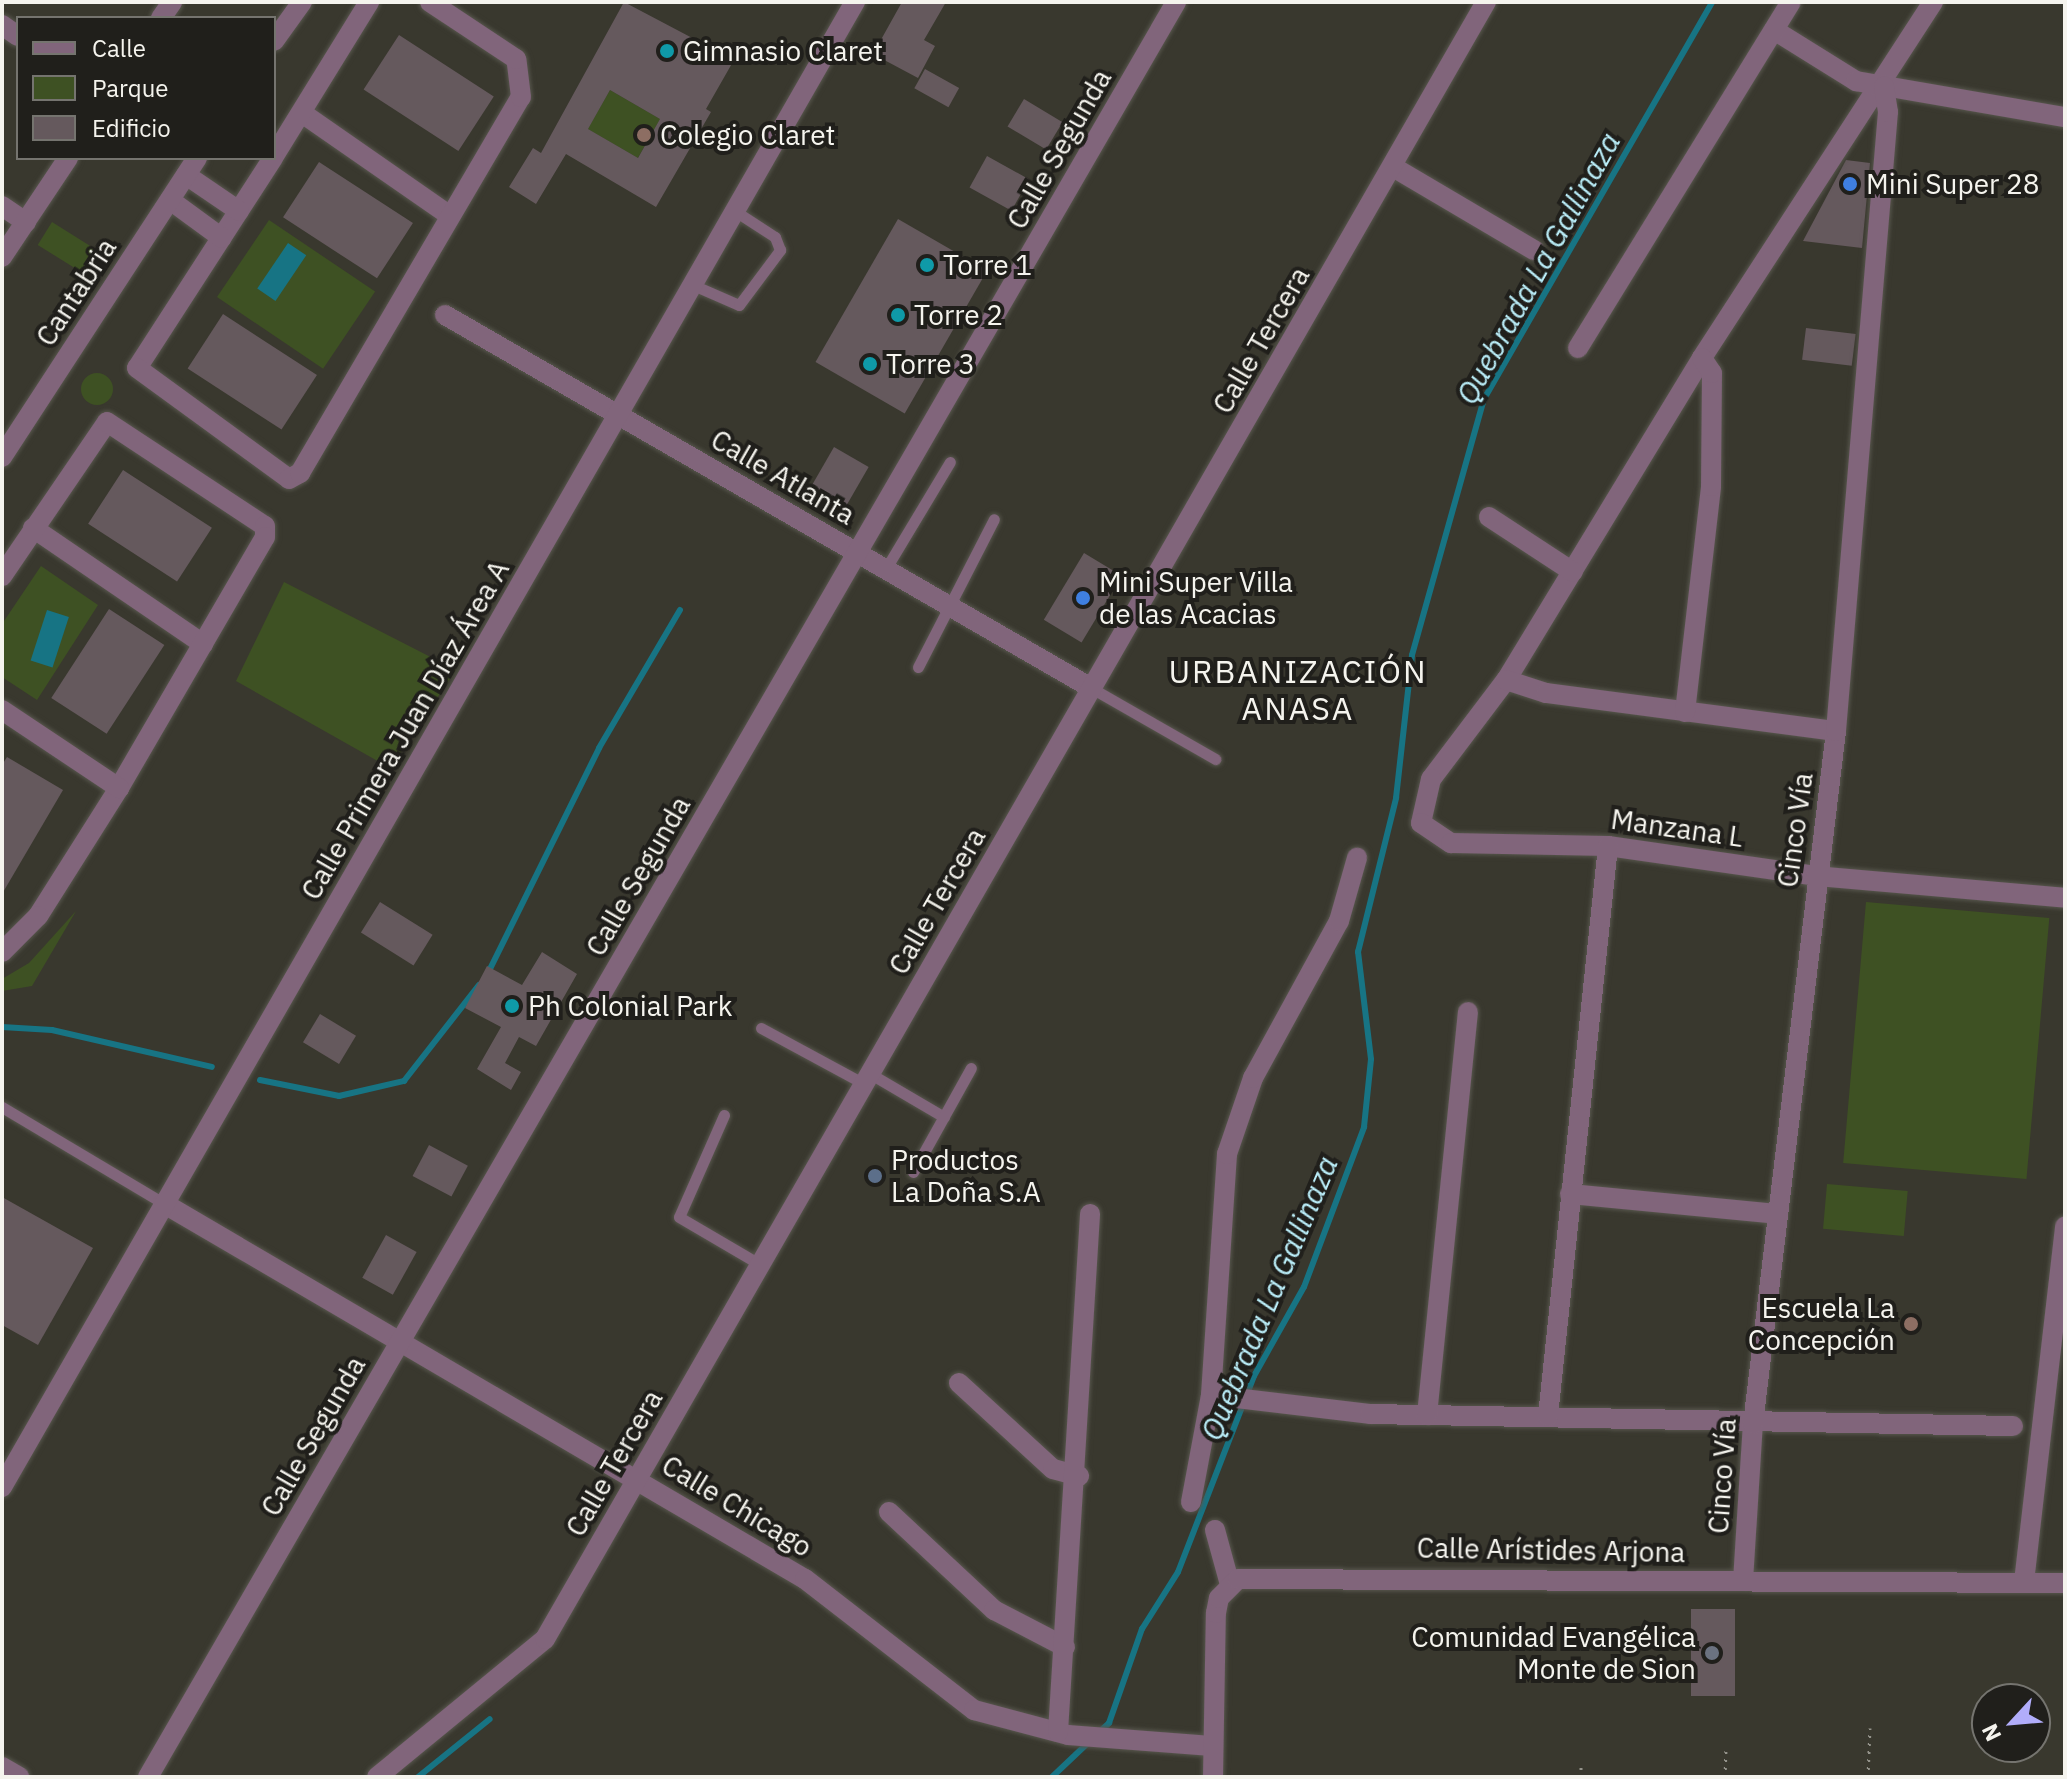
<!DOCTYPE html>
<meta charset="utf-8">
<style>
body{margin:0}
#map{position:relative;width:2067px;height:1779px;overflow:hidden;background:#39382e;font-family:"IBM Plex Sans",sans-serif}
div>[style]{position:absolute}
.green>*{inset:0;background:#3e5123;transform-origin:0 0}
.round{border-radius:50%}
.water>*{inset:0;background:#177484;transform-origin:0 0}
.stream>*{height:6px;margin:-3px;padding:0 3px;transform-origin:3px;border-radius:3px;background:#177484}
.building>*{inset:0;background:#65595d;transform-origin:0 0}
.path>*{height:3px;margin-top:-1.5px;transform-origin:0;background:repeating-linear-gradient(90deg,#94938b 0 2px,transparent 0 8px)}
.roads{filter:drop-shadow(0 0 2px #57564d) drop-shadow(0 0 2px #57564d)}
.service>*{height:11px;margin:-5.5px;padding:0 5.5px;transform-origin:5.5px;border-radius:5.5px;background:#81657b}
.minor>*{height:20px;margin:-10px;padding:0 10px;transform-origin:10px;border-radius:10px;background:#81657b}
.dots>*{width:22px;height:22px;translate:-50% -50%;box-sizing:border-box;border:4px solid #201f1b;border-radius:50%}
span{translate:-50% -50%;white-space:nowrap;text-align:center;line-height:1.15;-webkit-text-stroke:8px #201f1b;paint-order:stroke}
.poi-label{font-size:28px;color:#f5f4ee}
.left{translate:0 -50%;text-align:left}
.right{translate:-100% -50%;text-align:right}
.street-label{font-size:28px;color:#f5f4ee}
.water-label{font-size:30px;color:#b9ecf7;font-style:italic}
.quarter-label{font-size:32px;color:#f5f4ee;letter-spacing:2px}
.frame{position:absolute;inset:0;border:4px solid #f5f4ee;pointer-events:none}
.legend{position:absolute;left:16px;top:16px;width:260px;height:144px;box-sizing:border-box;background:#201f1b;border:2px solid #75746f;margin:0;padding:10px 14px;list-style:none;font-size:24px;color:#f5f4ee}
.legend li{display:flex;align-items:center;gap:16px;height:40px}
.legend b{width:40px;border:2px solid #75746f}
.north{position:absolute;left:1971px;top:1683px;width:80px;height:80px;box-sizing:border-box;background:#201f1b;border:2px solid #75746f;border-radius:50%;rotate:244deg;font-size:22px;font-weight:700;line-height:32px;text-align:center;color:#f5f4ee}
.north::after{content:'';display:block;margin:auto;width:28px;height:36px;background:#b1adfa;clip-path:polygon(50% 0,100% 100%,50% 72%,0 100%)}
</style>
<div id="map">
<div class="green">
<i style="left:610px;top:90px;width:58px;height:45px;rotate:30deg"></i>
<i style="left:269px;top:220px;width:128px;height:93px;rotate:34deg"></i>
<i style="left:52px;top:222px;width:55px;height:27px;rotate:32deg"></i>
<i class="round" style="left:81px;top:373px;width:32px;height:32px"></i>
<i style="clip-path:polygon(41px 566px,98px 605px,37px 700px,2px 677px,2px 624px)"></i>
<i style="clip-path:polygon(284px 582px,456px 670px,390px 768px,236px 681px)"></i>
<i style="left:1866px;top:902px;width:184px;height:262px;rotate:5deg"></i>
<i style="clip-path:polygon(76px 911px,32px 986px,2px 991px,2px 979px,29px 963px)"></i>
<i style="left:1827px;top:1184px;width:81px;height:45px;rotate:5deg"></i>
</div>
<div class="water">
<i style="left:288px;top:243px;width:22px;height:55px;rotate:34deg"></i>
<i style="left:47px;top:610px;width:23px;height:53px;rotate:18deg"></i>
</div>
<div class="stream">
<i style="left:488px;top:973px;width:251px;rotate:-63.7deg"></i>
<i style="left:599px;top:748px;width:160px;rotate:-59.6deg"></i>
<i style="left:2px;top:1027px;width:50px;rotate:3.4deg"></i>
<i style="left:52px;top:1030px;width:164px;rotate:13deg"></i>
<i style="left:260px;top:1080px;width:81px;rotate:11.4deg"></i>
<i style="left:339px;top:1096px;width:67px;rotate:-13deg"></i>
<i style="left:404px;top:1081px;width:122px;rotate:-52deg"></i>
<i style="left:1098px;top:1733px;width:15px;rotate:-42deg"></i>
<i style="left:1109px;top:1723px;width:100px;rotate:-70.7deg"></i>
<i style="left:1142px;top:1629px;width:67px;rotate:-57.7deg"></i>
<i style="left:1178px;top:1572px;width:210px;rotate:-68.8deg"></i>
<i style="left:1254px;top:1376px;width:102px;rotate:-60.7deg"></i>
<i style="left:1304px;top:1287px;width:171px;rotate:-69.4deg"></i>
<i style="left:1364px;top:1127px;width:68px;rotate:-84.1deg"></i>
<i style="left:1371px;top:1059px;width:108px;rotate:-96.9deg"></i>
<i style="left:1358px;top:952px;width:159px;rotate:-76.1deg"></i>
<i style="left:1396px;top:798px;width:144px;rotate:-83.6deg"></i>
<i style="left:1412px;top:655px;width:266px;rotate:-74.3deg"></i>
<i style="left:1484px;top:399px;width:458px;rotate:-60.1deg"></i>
<i style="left:418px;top:1777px;width:92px;rotate:-38.9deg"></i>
<i style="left:1052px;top:1777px;width:52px;rotate:-43.5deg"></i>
</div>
<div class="building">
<i style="clip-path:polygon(evenodd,624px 2px,734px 60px,706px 109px,711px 112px,656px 207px,566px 154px,536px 204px,509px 187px,533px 148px,541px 153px,624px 2px,610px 90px,660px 119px,638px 158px,588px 129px,610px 90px)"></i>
<i style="clip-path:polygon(902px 2px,946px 2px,924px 40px,935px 46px,918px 78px,873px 54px)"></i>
<i style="left:399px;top:35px;width:113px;height:65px;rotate:33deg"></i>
<i style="left:925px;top:69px;width:39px;height:22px;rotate:29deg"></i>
<i style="left:1024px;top:99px;width:45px;height:32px;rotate:31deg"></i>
<i style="left:987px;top:156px;width:48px;height:36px;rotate:29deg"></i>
<i style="clip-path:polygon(1846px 160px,1870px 163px,1862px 248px,1803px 241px)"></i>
<i style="left:319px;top:162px;width:112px;height:66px;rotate:33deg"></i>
<i style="left:898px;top:219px;width:103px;height:165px;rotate:30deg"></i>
<i style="left:223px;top:314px;width:112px;height:65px;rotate:33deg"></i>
<i style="left:1806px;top:328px;width:50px;height:32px;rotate:7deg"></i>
<i style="left:834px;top:447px;width:40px;height:45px;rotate:30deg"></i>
<i style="left:123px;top:470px;width:106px;height:64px;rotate:33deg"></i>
<i style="left:1084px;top:553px;width:44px;height:78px;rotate:31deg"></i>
<i style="left:109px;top:609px;width:66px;height:106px;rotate:33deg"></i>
<i style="clip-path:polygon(7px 757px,63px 790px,2px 894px,2px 765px)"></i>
<i style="left:380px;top:902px;width:62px;height:36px;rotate:32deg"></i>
<i style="clip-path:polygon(542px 952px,577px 974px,536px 1046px,519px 1037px,505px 1063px,521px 1072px,511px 1090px,477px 1069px,501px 1027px,465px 1008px,487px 966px,522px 985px)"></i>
<i style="left:320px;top:1014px;width:42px;height:33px;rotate:31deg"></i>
<i style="left:429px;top:1145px;width:44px;height:35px;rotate:28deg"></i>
<i style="clip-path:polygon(2px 1197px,93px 1248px,38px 1345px,2px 1325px)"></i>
<i style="left:386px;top:1235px;width:35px;height:49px;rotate:29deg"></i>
<i style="left:1691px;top:1609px;width:44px;height:87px"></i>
</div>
<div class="path">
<i style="left:1581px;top:1777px;width:11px;rotate:-90deg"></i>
<i style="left:1725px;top:1777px;width:28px;rotate:-88deg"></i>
<i style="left:1868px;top:1777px;width:49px;rotate:-87.7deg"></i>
</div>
<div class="roads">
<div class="service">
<i style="left:693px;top:285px;width:50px;rotate:23.5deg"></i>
<i style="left:739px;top:305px;width:69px;rotate:-53.3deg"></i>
<i style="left:780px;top:250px;width:14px;rotate:-111deg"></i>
<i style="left:775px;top:237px;width:48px;rotate:-147deg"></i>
<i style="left:885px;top:570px;width:126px;rotate:-59deg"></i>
<i style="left:918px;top:667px;width:166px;rotate:-62.8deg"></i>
<i style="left:1093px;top:689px;width:141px;rotate:29.8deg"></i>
<i style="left:761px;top:1028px;width:114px;rotate:28.4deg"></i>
<i style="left:869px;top:1073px;width:87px;rotate:30.4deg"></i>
<i style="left:2px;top:1107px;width:187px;rotate:30.8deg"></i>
<i style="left:724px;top:1115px;width:111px;rotate:113.8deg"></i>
<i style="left:679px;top:1217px;width:93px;rotate:30.4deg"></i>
<i style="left:913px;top:1172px;width:119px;rotate:-60.9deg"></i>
</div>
<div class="minor">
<i style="left:1933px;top:2px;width:424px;rotate:123deg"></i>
<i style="left:1702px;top:358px;width:377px;rotate:121.3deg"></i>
<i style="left:1506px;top:680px;width:124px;rotate:127.1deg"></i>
<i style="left:1431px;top:779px;width:45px;rotate:102.8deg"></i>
<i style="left:1421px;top:823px;width:36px;rotate:34deg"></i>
<i style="left:1451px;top:843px;width:157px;rotate:1.1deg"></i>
<i style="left:1608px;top:846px;width:210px;rotate:8.2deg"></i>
<i style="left:1816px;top:876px;width:250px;rotate:5deg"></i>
<i style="left:161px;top:18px;width:19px;rotate:-55deg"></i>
<i style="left:2px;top:25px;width:19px;rotate:35deg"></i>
<i style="left:1774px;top:30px;width:97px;rotate:31.9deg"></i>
<i style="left:1856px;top:81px;width:212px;rotate:9.8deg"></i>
<i style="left:274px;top:41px;width:48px;rotate:-54.3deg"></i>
<i style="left:302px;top:113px;width:179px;rotate:34.8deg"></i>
<i style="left:274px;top:156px;width:181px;rotate:-58.3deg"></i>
<i style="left:273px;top:158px;width:250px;rotate:122.9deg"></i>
<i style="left:137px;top:368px;width:188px;rotate:36.1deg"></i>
<i style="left:289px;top:479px;width:13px;rotate:-29deg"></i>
<i style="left:300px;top:473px;width:436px;rotate:-59.6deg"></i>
<i style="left:521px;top:97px;width:38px;rotate:-97deg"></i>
<i style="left:516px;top:59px;width:103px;rotate:-146.5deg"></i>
<i style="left:1393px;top:167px;width:164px;rotate:30.5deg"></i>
<i style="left:186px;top:175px;width:64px;rotate:34.2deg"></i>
<i style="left:170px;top:200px;width:64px;rotate:36.2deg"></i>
<i style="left:2px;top:206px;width:29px;rotate:34deg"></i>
<i style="left:2px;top:257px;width:119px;rotate:-56.3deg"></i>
<i style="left:445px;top:315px;width:748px;rotate:29.99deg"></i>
<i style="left:1578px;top:348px;width:406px;rotate:-58.4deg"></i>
<i style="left:2px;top:457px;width:357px;rotate:-56.9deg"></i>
<i style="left:1489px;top:517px;width:100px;rotate:33.2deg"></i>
<i style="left:33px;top:528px;width:206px;rotate:34.3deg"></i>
<i style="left:2px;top:576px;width:186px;rotate:-55.7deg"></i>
<i style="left:107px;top:422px;width:189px;rotate:33.4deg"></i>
<i style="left:265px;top:526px;width:11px;rotate:90deg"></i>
<i style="left:265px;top:537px;width:290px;rotate:120.2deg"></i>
<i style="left:119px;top:788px;width:151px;rotate:122.3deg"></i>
<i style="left:38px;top:916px;width:51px;rotate:135deg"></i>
<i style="left:1506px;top:680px;width:42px;rotate:18deg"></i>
<i style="left:1546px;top:693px;width:292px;rotate:7.5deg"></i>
<i style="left:2px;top:710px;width:141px;rotate:33.7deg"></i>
<i style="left:1685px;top:712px;width:227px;rotate:-83.4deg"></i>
<i style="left:1711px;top:486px;width:113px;rotate:-89.5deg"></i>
<i style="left:1712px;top:373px;width:18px;rotate:-124deg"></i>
<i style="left:1570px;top:1194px;width:208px;rotate:5.5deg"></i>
<i style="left:163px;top:1203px;width:744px;rotate:30.36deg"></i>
<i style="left:805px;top:1579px;width:214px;rotate:37.8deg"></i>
<i style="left:974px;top:1710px;width:97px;rotate:14.9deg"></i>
<i style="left:1068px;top:1735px;width:144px;rotate:4.4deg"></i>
<i style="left:959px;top:1383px;width:127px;rotate:42.5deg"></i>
<i style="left:1053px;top:1469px;width:27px;rotate:15deg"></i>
<i style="left:1211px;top:1395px;width:160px;rotate:6.8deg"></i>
<i style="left:1370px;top:1414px;width:643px;rotate:1.07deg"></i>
<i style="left:1427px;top:1415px;width:405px;rotate:-84.2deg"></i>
<i style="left:1548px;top:1416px;width:573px;rotate:-83.99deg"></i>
<i style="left:2px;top:1487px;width:1713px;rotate:-60.13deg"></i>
<i style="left:1191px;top:1502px;width:109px;rotate:-79.4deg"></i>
<i style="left:1211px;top:1395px;width:242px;rotate:-86.2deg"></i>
<i style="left:1227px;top:1154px;width:80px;rotate:-71.1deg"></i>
<i style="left:1253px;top:1078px;width:179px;rotate:-61.3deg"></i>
<i style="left:1339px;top:921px;width:66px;rotate:-74.1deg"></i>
<i style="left:889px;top:1512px;width:144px;rotate:43deg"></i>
<i style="left:994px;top:1610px;width:80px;rotate:27.5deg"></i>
<i style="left:1215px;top:1530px;width:57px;rotate:74.7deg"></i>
<i style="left:1743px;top:1581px;width:157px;rotate:-86.4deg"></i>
<i style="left:1753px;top:1424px;width:698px;rotate:-83.17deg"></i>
<i style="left:1836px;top:731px;width:621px;rotate:-85.2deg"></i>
<i style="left:1888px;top:112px;width:26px;rotate:-99deg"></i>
<i style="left:2024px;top:1582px;width:358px;rotate:-83.4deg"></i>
<i style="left:1058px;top:1732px;width:519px;rotate:-86.46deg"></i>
<i style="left:2px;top:1767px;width:20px;rotate:30deg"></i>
<i style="left:148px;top:1777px;width:2051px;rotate:-59.92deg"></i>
<i style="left:377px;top:1777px;width:217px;rotate:-39.4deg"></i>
<i style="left:545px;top:1639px;width:1888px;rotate:-60.11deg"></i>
<i style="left:1213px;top:1777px;width:164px;rotate:-89deg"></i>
<i style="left:1216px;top:1613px;width:15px;rotate:-79deg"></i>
<i style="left:1219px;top:1598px;width:27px;rotate:-45deg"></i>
<i style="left:1238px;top:1579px;width:827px;rotate:0.28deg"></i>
</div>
</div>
<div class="dots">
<i style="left:667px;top:51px;background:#0f9aa8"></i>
<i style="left:644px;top:135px;background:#8d6e63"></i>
<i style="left:1850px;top:184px;background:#3f7fe0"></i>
<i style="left:927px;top:265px;background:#0f9aa8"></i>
<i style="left:898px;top:315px;background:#0f9aa8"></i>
<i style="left:870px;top:364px;background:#0f9aa8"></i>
<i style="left:1083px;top:598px;background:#3f7fe0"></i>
<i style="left:512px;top:1006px;background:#0f9aa8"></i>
<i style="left:875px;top:1176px;background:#5c6f8a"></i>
<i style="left:1911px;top:1324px;background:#8d6e63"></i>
<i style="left:1712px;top:1653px;background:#6b7280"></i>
</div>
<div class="poi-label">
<span class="left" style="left:683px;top:51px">Gimnasio Claret</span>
<span class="left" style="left:660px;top:135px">Colegio Claret</span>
<span class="left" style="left:1866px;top:184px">Mini Super 28</span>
<span class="left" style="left:943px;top:265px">Torre 1</span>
<span class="left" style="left:914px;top:315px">Torre 2</span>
<span class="left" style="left:886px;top:364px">Torre 3</span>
<span class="left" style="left:1099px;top:598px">Mini Super Villa<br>de las Acacias</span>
<span class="left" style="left:528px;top:1006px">Ph Colonial Park</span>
<span class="left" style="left:891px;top:1176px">Productos<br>La Doña S.A</span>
<span class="right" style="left:1895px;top:1324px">Escuela La<br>Concepción</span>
<span class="right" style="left:1696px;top:1653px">Comunidad Evangélica<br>Monte de Sion</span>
</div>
<div class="street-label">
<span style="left:1059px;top:149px;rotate:-60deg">Calle Segunda</span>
<span style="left:76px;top:292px;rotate:-57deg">Cantabria</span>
<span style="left:1261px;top:340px;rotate:-60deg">Calle Tercera</span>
<span style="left:783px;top:477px;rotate:30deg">Calle Atlanta</span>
<span style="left:405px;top:730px;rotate:-60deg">Calle Primera Juan Díaz Área A</span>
<span style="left:1677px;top:828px;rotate:8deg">Manzana L</span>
<span style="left:1795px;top:830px;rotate:-82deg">Cinco Vía</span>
<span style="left:638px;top:876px;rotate:-60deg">Calle Segunda</span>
<span style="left:937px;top:901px;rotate:-60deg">Calle Tercera</span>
<span style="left:313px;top:1436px;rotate:-60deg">Calle Segunda</span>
<span style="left:614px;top:1463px;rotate:-60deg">Calle Tercera</span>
<span style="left:1722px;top:1476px;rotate:-86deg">Cinco Vía</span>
<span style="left:737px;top:1506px;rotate:31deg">Calle Chicago</span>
<span style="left:1551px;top:1550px;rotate:1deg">Calle Arístides Arjona</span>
</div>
<div class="water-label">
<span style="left:1538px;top:268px;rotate:-61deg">Quebrada La Gallinaza</span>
<span style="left:1269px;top:1298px;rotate:-67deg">Quebrada La Gallinaza</span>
</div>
<div class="quarter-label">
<span style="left:1298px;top:690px">URBANIZACIÓN<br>ANASA</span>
</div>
<div class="frame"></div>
<ul class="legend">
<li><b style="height:10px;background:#81657b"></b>Calle</li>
<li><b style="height:22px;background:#3e5123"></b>Parque</li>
<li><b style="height:22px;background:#65595d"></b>Edificio</li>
</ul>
<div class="north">N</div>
</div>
